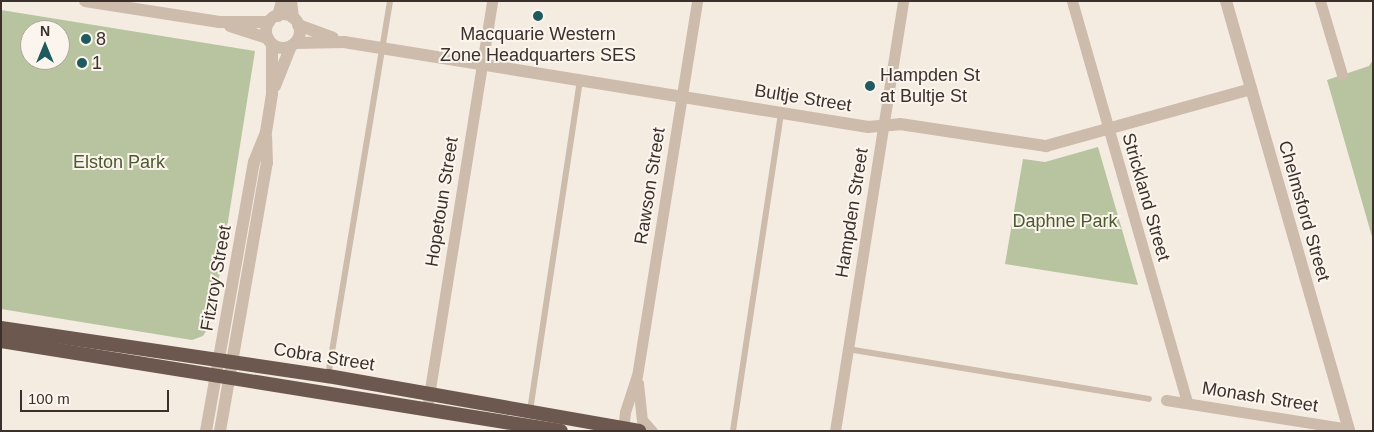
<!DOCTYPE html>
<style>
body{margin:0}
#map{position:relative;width:1374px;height:432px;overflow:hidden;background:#f4ebe1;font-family:Arial,sans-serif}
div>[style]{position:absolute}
.green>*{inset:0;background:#b8c4a0}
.service>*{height:5.5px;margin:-2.75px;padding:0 2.75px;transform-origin:2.75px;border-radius:2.75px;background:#cdbbac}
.minor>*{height:11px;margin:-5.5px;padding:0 5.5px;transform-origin:5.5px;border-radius:5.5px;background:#cdbbac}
.tertiary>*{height:12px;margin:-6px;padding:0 6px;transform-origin:6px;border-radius:6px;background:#cdbbac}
.tertiary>.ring{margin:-6px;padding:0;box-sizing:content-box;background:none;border:12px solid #cdbbac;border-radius:50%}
.trunk>*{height:14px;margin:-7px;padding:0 7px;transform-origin:7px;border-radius:7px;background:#6c584f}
.dots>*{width:14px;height:14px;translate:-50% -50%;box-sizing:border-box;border:2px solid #fbf5ee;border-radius:50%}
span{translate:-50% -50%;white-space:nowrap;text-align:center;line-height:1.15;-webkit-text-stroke:4px #fbf5ee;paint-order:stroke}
.poi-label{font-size:18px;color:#3b302b}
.left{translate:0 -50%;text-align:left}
.street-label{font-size:18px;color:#3b302b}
.park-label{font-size:18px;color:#4a5a2e}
.frame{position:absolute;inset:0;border:2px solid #3b302b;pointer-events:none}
.north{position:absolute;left:20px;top:20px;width:50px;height:50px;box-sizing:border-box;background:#fbf5ee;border:1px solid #aea6a0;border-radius:50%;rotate:0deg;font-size:14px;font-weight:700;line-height:20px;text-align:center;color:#3b302b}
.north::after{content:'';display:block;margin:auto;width:18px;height:22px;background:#1f5a5e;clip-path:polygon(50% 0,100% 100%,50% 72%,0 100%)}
.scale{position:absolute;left:20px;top:390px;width:149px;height:22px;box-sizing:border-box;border:2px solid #3b302b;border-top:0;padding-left:6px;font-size:15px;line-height:18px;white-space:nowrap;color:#3b302b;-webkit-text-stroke:4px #fbf5ee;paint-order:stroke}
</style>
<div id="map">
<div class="green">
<i style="clip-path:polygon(evenodd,1px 10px,255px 51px,216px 297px,210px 325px,203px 336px,192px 340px,1px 309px,1px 10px,30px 30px,60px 30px,60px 60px,30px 60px,30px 30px)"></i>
<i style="clip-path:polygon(1373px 60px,1373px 240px,1327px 80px,1369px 66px)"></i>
<i style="clip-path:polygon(1098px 147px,1138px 285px,1005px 264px,1023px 159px,1045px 162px)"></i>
</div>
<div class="service">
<i style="left:848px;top:349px;width:305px;rotate:9.4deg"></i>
<i style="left:328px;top:376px;width:380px;rotate:-80.6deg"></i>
<i style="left:530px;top:411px;width:335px;rotate:-81.4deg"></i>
<i style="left:733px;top:431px;width:323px;rotate:-81.4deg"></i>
</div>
<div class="minor">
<i style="left:1072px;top:1px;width:418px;rotate:74deg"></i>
<i style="left:1320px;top:1px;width:77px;rotate:73.4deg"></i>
<i style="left:638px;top:383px;width:37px;rotate:84deg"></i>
<i style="left:642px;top:420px;width:15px;rotate:48deg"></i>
<i style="left:1166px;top:400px;width:185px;rotate:9deg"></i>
<i style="left:427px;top:408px;width:412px;rotate:-80.9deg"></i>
<i style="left:623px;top:431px;width:19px;rotate:-84deg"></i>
<i style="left:625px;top:412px;width:38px;rotate:-72deg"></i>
<i style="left:637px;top:376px;width:380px;rotate:-80.9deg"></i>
<i style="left:835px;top:431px;width:435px;rotate:-81deg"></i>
</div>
<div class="tertiary">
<i style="left:85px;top:1px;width:136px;rotate:8.9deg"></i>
<i style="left:219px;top:22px;width:50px"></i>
<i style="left:291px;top:1px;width:17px;rotate:83deg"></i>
<i style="left:1226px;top:1px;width:447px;rotate:74deg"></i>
<i class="ring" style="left:266px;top:14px;width:22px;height:22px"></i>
<i style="left:278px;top:16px;width:16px;rotate:-75deg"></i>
<i style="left:298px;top:25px;width:37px;rotate:20deg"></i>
<i style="left:230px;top:26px;width:40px;rotate:18deg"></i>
<i style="left:295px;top:43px;width:49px;rotate:-1.2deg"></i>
<i style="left:344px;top:42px;width:531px;rotate:9.21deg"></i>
<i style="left:868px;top:127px;width:32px;rotate:-5deg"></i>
<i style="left:900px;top:124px;width:148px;rotate:8.6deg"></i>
<i style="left:1046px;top:146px;width:213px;rotate:-15.5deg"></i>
<i style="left:275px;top:86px;width:43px;rotate:-68.2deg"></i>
<i style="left:206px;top:431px;width:273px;rotate:-79.9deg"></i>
<i style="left:254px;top:162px;width:32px;rotate:-68deg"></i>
<i style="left:266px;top:132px;width:39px;rotate:-81deg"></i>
<i style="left:272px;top:93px;width:49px;rotate:-90deg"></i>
<i style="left:220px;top:431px;width:272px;rotate:-80.1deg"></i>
<i style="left:267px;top:163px;width:26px;rotate:-92deg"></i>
</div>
<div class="trunk">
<i style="left:1px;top:328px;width:331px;rotate:8.4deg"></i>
<i style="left:328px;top:376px;width:316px;rotate:10deg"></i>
<i style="left:1px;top:341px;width:567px;rotate:9.13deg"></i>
</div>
<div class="dots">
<i style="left:538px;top:16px;background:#1f5a5e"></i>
<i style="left:86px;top:39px;background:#1f5a5e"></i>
<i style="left:82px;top:63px;background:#1f5a5e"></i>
<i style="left:870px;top:86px;background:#1f5a5e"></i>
</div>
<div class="poi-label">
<span style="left:538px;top:45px">Macquarie Western<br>Zone Headquarters SES</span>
<span class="left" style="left:96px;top:39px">8</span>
<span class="left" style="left:92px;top:63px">1</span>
<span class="left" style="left:880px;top:86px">Hampden St<br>at Bultje St</span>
</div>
<div class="street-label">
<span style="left:803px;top:98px;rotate:9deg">Bultje Street</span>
<span style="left:650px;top:186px;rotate:-81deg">Rawson Street</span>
<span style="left:1146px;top:197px;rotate:74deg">Strickland Street</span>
<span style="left:442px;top:202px;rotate:-81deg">Hopetoun Street</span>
<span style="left:1304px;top:211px;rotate:74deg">Chelmsford Street</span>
<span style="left:852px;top:213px;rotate:-81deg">Hampden Street</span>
<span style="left:216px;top:278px;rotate:-80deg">Fitzroy Street</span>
<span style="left:324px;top:357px;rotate:9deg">Cobra Street</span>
<span style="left:1260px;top:397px;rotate:9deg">Monash Street</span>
</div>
<div class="park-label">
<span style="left:119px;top:162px">Elston Park</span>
<span style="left:1065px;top:221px">Daphne Park</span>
</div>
<div class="frame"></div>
<div class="north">N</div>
<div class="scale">100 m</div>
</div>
